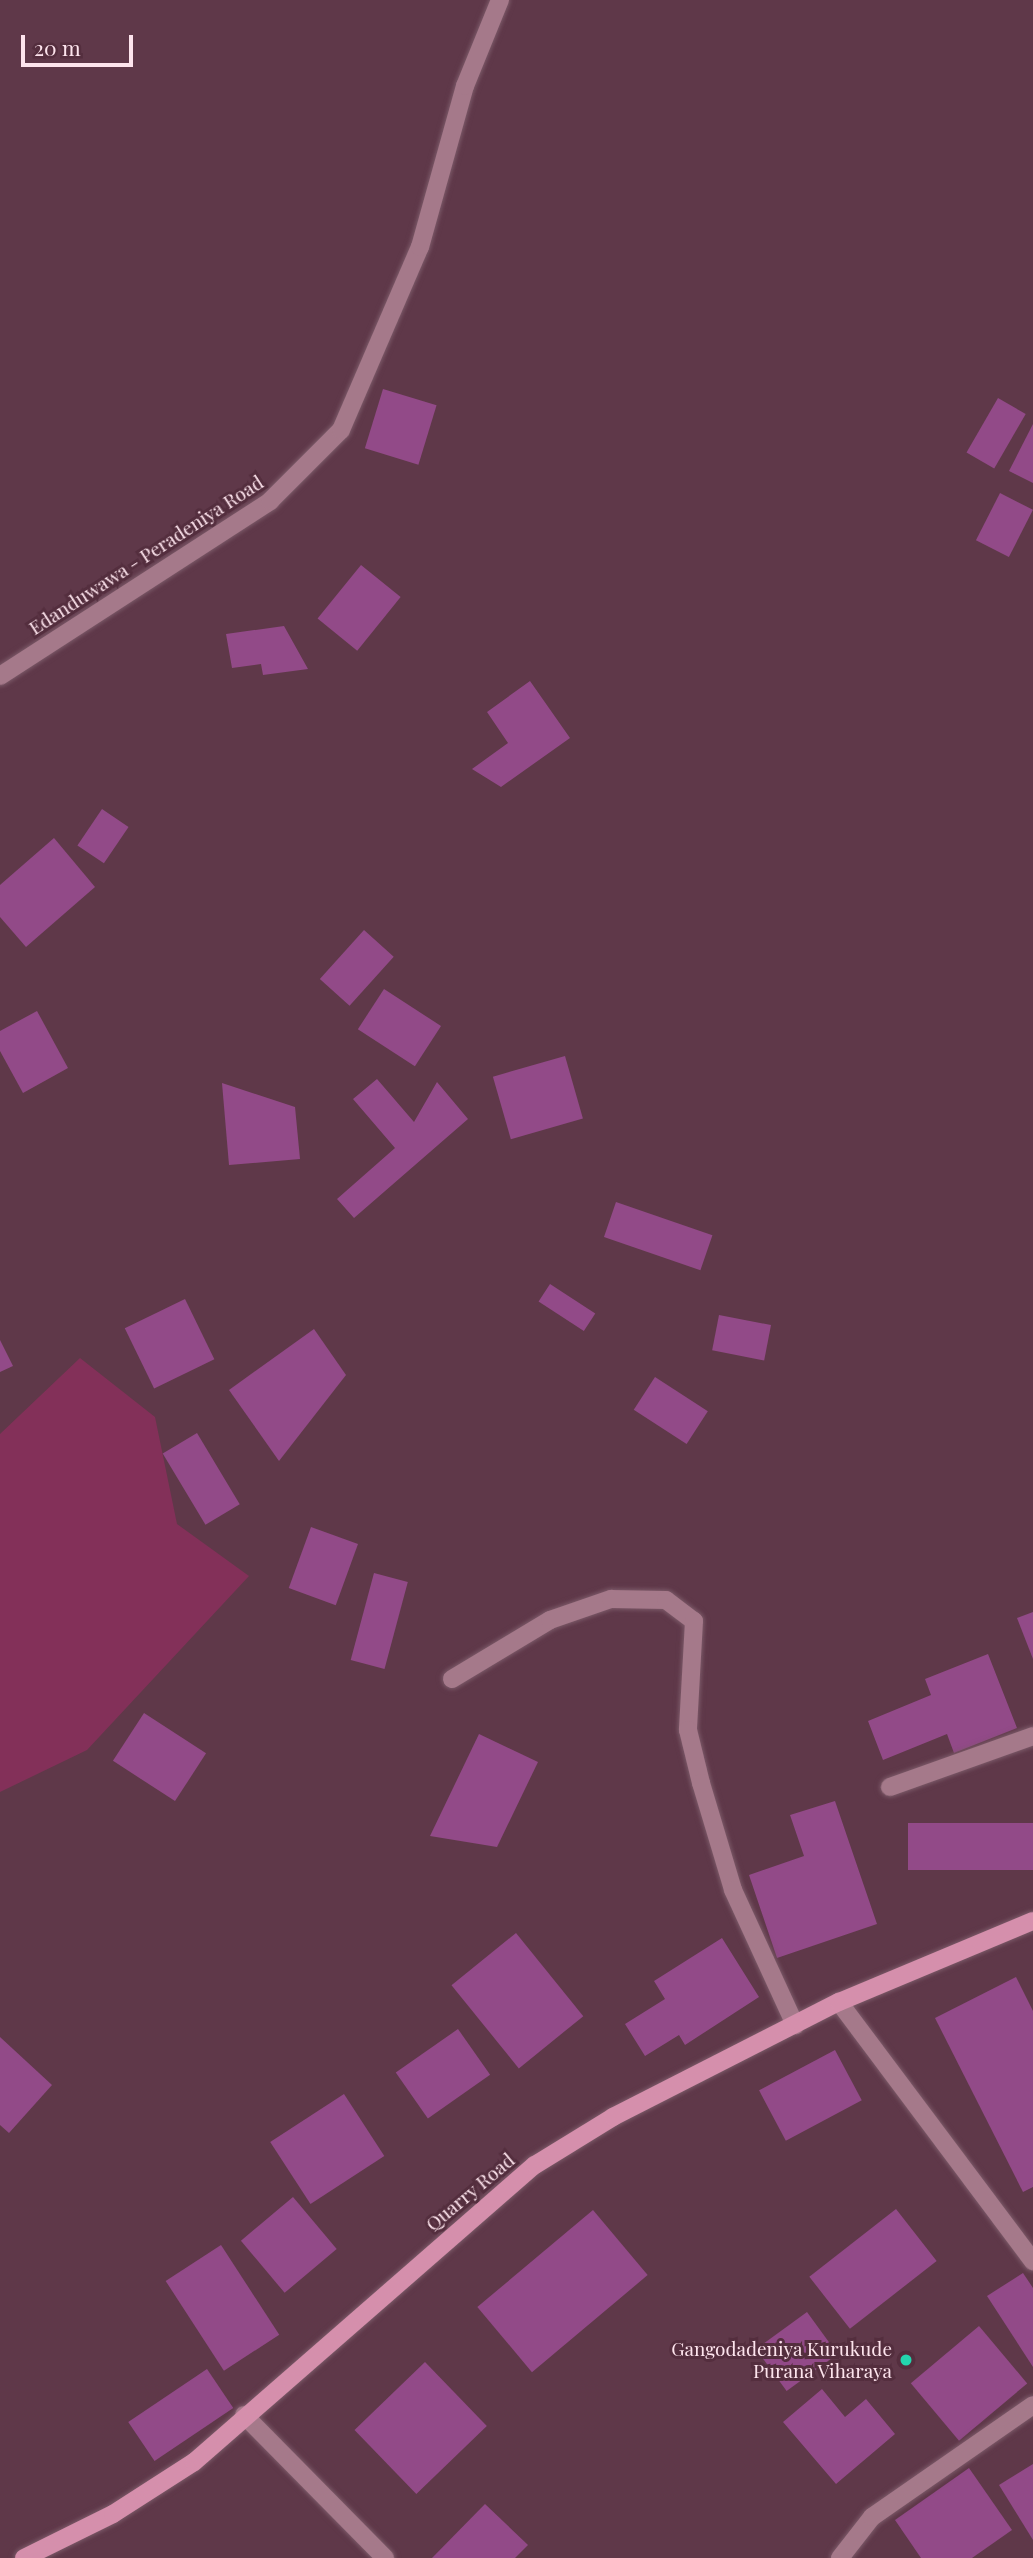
<!DOCTYPE html>
<style>
body{margin:0}
#map{position:relative;width:1033px;height:2558px;overflow:hidden;background:#5f3849;font-family:"Playfair Display",serif}
div>[style]{position:absolute}
.green>*{inset:0;background:#833059}
.building>*{inset:0;background:#924a88;transform-origin:0 0}
.roads{filter:drop-shadow(0 0 2px #7b5968) drop-shadow(0 0 2px #7b5968)}
.street>*{height:18px;margin:-9px;padding:0 9px;transform-origin:9px;border-radius:9px;background:#a5798a}
.primary>*{height:18px;margin:-9px;padding:0 9px;transform-origin:9px;border-radius:9px;background:#d58fac}
.dots>*{width:19px;height:19px;translate:-50% -50%;box-sizing:border-box;border:4px solid #542e3e;border-radius:50%}
span{translate:-50% -50%;white-space:nowrap;text-align:center;line-height:1.15;-webkit-text-stroke:6px #542e3e;paint-order:stroke}
.street-label{font-size:19px;color:#fde4ed}
.poi-label{font-size:19px;color:#fde4ed}
.right{translate:-100% -50%;text-align:right}
.scale{position:absolute;left:21px;top:35px;width:112px;height:32px;box-sizing:border-box;border:4px solid #fde4ed;border-top:0;padding-left:9px;font-size:21px;line-height:24px;white-space:nowrap;color:#fde4ed;-webkit-text-stroke:5px #542e3e;paint-order:stroke}
</style>
<div id="map">
<div class="green">
<i style="clip-path:polygon(80px 1358px,155px 1417px,177px 1524px,249px 1576px,87px 1750px,0 1792px,0 1434px)"></i>
</div>
<div class="building">
<i style="left:383px;top:389px;width:56px;height:62px;rotate:17deg"></i>
<i style="left:998px;top:398px;width:32px;height:63px;rotate:30deg"></i>
<i style="clip-path:polygon(1033px 424px,1033px 483px,1009px 471px)"></i>
<i style="left:1000px;top:493px;width:37px;height:53px;rotate:27deg"></i>
<i style="left:361px;top:565px;width:51px;height:69px;rotate:39deg"></i>
<i style="clip-path:polygon(284px 626px,308px 669px,263px 675px,261px 664px,232px 668px,226px 634px)"></i>
<i style="clip-path:polygon(530px 681px,570px 738px,501px 787px,472px 769px,508px 743px,487px 712px)"></i>
<i style="left:102px;top:809px;width:32px;height:44px;rotate:34deg"></i>
<i style="clip-path:polygon(54px 838px,95px 887px,26px 947px,0 917px,0 885px)"></i>
<i style="left:364px;top:930px;width:40px;height:66px;rotate:42deg"></i>
<i style="left:384px;top:989px;width:68px;height:48px;rotate:33deg"></i>
<i style="clip-path:polygon(37px 1011px,68px 1068px,23px 1093px,0 1051px,0 1031px)"></i>
<i style="left:565px;top:1056px;width:65px;height:75px;rotate:74deg"></i>
<i style="clip-path:polygon(377px 1079px,414px 1122px,437px 1082px,468px 1119px,354px 1218px,337px 1199px,395px 1148px,353px 1099px)"></i>
<i style="clip-path:polygon(222px 1083px,295px 1107px,300px 1159px,229px 1165px)"></i>
<i style="left:616px;top:1202px;width:102px;height:37px;rotate:19deg"></i>
<i style="left:550px;top:1284px;width:54px;height:21px;rotate:33deg"></i>
<i style="left:185px;top:1299px;width:67px;height:67px;rotate:64deg"></i>
<i style="left:719px;top:1315px;width:53px;height:36px;rotate:11deg"></i>
<i style="clip-path:polygon(314px 1329px,346px 1375px,279px 1461px,229px 1390px)"></i>
<i style="clip-path:polygon(0 1340px,13px 1366px,0 1372px)"></i>
<i style="left:655px;top:1377px;width:63px;height:39px;rotate:33deg"></i>
<i style="left:197px;top:1433px;width:83px;height:40px;rotate:59deg"></i>
<i style="left:311px;top:1527px;width:50px;height:65px;rotate:20deg"></i>
<i style="left:374px;top:1573px;width:35px;height:90px;rotate:15deg"></i>
<i style="clip-path:polygon(1033px 1612px,1033px 1659px,1017px 1618px)"></i>
<i style="clip-path:polygon(988px 1654px,1017px 1728px,954px 1753px,947px 1734px,883px 1760px,868px 1721px,931px 1695px,925px 1679px)"></i>
<i style="left:144px;top:1713px;width:74px;height:57px;rotate:33deg"></i>
<i style="clip-path:polygon(479px 1734px,538px 1762px,497px 1847px,430px 1836px)"></i>
<i style="clip-path:polygon(835px 1801px,877px 1924px,777px 1958px,749px 1875px,804px 1856px,790px 1815px)"></i>
<i style="left:1033px;top:1823px;width:47px;height:125px;rotate:90deg"></i>
<i style="left:516px;top:1933px;width:107px;height:83px;rotate:51deg"></i>
<i style="clip-path:polygon(722px 1938px,759px 1997px,685px 2045px,679px 2035px,645px 2056px,625px 2024px,665px 1999px,654px 1981px)"></i>
<i style="clip-path:polygon(1016px 1977px,1033px 2011px,1033px 2187px,1023px 2192px,935px 2018px)"></i>
<i style="left:458px;top:2029px;width:56px;height:76px;rotate:55deg"></i>
<i style="clip-path:polygon(0 2037px,52px 2085px,9px 2133px,0 2125px)"></i>
<i style="left:835px;top:2050px;width:57px;height:86px;rotate:62deg"></i>
<i style="left:344px;top:2094px;width:74px;height:88px;rotate:57deg"></i>
<i style="left:293px;top:2197px;width:68px;height:68px;rotate:50deg"></i>
<i style="left:896px;top:2209px;width:66px;height:110px;rotate:52deg"></i>
<i style="left:593px;top:2210px;width:85px;height:151px;rotate:50deg"></i>
<i style="left:221px;top:2245px;width:107px;height:66px;rotate:57deg"></i>
<i style="clip-path:polygon(1023px 2273px,1033px 2288px,1033px 2367px,987px 2296px)"></i>
<i style="left:807px;top:2312px;width:52px;height:63px;rotate:54deg"></i>
<i style="left:979px;top:2326px;width:75px;height:89px;rotate:50deg"></i>
<i style="left:425px;top:2362px;width:89px;height:98px;rotate:46deg"></i>
<i style="left:207px;top:2369px;width:47px;height:95px;rotate:56deg"></i>
<i style="clip-path:polygon(822px 2389px,845px 2417px,866px 2399px,895px 2434px,836px 2484px,783px 2422px)"></i>
<i style="clip-path:polygon(1033px 2464px,1033px 2540px,999px 2485px)"></i>
<i style="clip-path:polygon(969px 2468px,1012px 2530px,972px 2558px,921px 2558px,895px 2520px)"></i>
<i style="clip-path:polygon(485px 2504px,528px 2545px,515px 2558px,432px 2558px)"></i>
</div>
<div class="roads">
<div class="street">
<i style="left:0;top:676px;width:322px;rotate:-32.9deg"></i>
<i style="left:270px;top:501px;width:100px;rotate:-45deg"></i>
<i style="left:341px;top:430px;width:199px;rotate:-66.7deg"></i>
<i style="left:420px;top:247px;width:167px;rotate:-74.4deg"></i>
<i style="left:465px;top:86px;width:93px;rotate:-67.9deg"></i>
<i style="left:452px;top:1679px;width:114px;rotate:-31deg"></i>
<i style="left:550px;top:1620px;width:65px;rotate:-19deg"></i>
<i style="left:611px;top:1599px;width:55px;rotate:1deg"></i>
<i style="left:666px;top:1600px;width:35px;rotate:37deg"></i>
<i style="left:694px;top:1621px;width:109px;rotate:93.2deg"></i>
<i style="left:688px;top:1730px;width:55px;rotate:76.2deg"></i>
<i style="left:701px;top:1783px;width:112px;rotate:73.3deg"></i>
<i style="left:733px;top:1890px;width:149px;rotate:65.3deg"></i>
<i style="left:890px;top:1787px;width:152px;rotate:-19.6deg"></i>
<i style="left:839px;top:2002px;width:324px;rotate:53.2deg"></i>
<i style="left:244px;top:2415px;width:201px;rotate:45.4deg"></i>
<i style="left:840px;top:2558px;width:52px;rotate:-52deg"></i>
<i style="left:872px;top:2517px;width:196px;rotate:-34.8deg"></i>
</div>
<div class="primary">
<i style="left:24px;top:2558px;width:99px;rotate:-26.3deg"></i>
<i style="left:113px;top:2514px;width:96px;rotate:-32.7deg"></i>
<i style="left:194px;top:2462px;width:452px;rotate:-41.1deg"></i>
<i style="left:535px;top:2165px;width:92px;rotate:-31.6deg"></i>
<i style="left:613px;top:2117px;width:254px;rotate:-27deg"></i>
<i style="left:839px;top:2002px;width:210px;rotate:-22.7deg"></i>
</div>
</div>
<div class="dots">
<i style="left:906px;top:2360px;background:#24d5ae"></i>
</div>
<div class="street-label">
<span style="left:146px;top:555px;rotate:-33deg">Edanduwawa - Peradeniya Road</span>
<span style="left:470px;top:2192px;rotate:-40deg">Quarry Road</span>
</div>
<div class="poi-label">
<span class="right" style="left:892px;top:2360px">Gangodadeniya Kurukude<br>Purana Viharaya</span>
</div>
<div class="scale">20 m</div>
</div>
